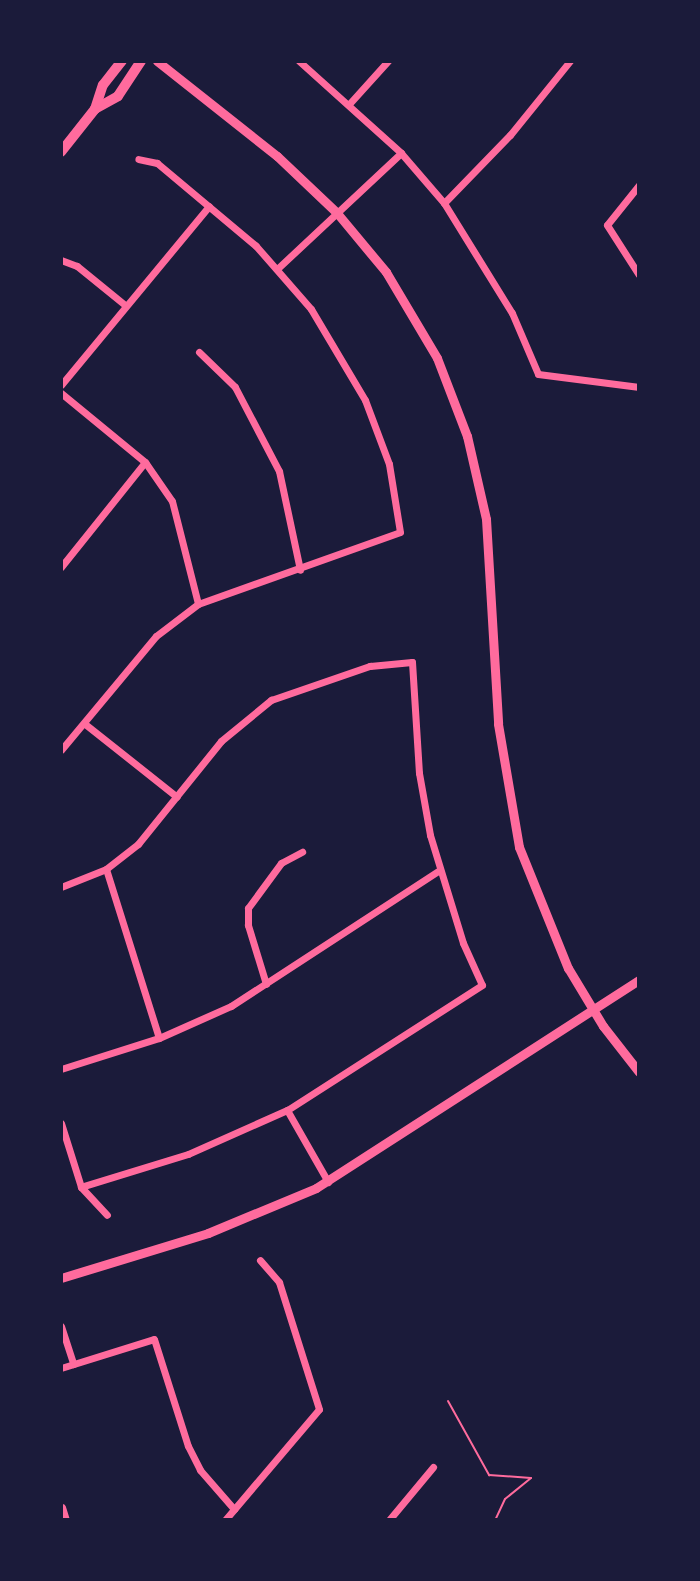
<!DOCTYPE html>
<style>
body{margin:0}
#map{position:relative;width:700px;height:1581px;overflow:hidden;background:#1b1b3a;font-family:Lora,serif}
div>[style]{position:absolute}
.path>*{height:2px;margin:-1px;padding:0 1px;transform-origin:1px;border-radius:1px;background:#ff6b9d}
.minor>*{height:7px;margin:-3.5px;padding:0 3.5px;transform-origin:3.5px;border-radius:3.5px;background:#ff6b9d}
.tertiary>*{height:9px;margin:-4.5px;padding:0 4.5px;transform-origin:4.5px;border-radius:4.5px;background:#ff6b9d}
.secondary>*{height:10px;margin:-5px;padding:0 5px;transform-origin:5px;border-radius:5px;background:#ff6b9d}
span{translate:-50% -50%;white-space:nowrap;text-align:center;line-height:1.15;-webkit-text-stroke:7px #1b1b3a;paint-order:stroke}
.frame{position:absolute;inset:0;border:63px solid #1b1b3a;pointer-events:none}
</style>
<div id="map">
<div class="path">
<i style="left:448px;top:1401px;width:85px;rotate:61deg"></i>
<i style="left:489px;top:1475px;width:42px;rotate:4.1deg"></i>
<i style="left:531px;top:1478px;width:33px;rotate:141deg"></i>
<i style="left:505px;top:1499px;width:23px;rotate:115deg"></i>
</div>
<div class="minor">
<i style="left:299px;top:61px;width:137px;rotate:42deg"></i>
<i style="left:401px;top:153px;width:66px;rotate:49.3deg"></i>
<i style="left:444px;top:203px;width:129px;rotate:58.3deg"></i>
<i style="left:512px;top:313px;width:66px;rotate:66.9deg"></i>
<i style="left:538px;top:374px;width:102px;rotate:7.3deg"></i>
<i style="left:350px;top:103px;width:57px;rotate:-47.9deg"></i>
<i style="left:639px;top:185px;width:51px;rotate:128.7deg"></i>
<i style="left:607px;top:225px;width:59px;rotate:57.4deg"></i>
<i style="left:444px;top:203px;width:95px;rotate:-45.9deg"></i>
<i style="left:510px;top:135px;width:95px;rotate:-51deg"></i>
<i style="left:61px;top:260px;width:17px;rotate:21deg"></i>
<i style="left:77px;top:266px;width:62px;rotate:39.1deg"></i>
<i style="left:277px;top:269px;width:170px;rotate:-43.1deg"></i>
<i style="left:199px;top:352px;width:50px;rotate:44.2deg"></i>
<i style="left:235px;top:387px;width:95px;rotate:62.4deg"></i>
<i style="left:279px;top:471px;width:101px;rotate:78deg"></i>
<i style="left:61px;top:385px;width:232px;rotate:-50.4deg"></i>
<i style="left:61px;top:393px;width:109px;rotate:39.4deg"></i>
<i style="left:145px;top:462px;width:47px;rotate:55.3deg"></i>
<i style="left:172px;top:501px;width:106px;rotate:75.8deg"></i>
<i style="left:61px;top:567px;width:134px;rotate:-51.3deg"></i>
<i style="left:85px;top:724px;width:117px;rotate:38.4deg"></i>
<i style="left:61px;top:750px;width:148px;rotate:-50.2deg"></i>
<i style="left:156px;top:636px;width:53px;rotate:-37.3deg"></i>
<i style="left:198px;top:604px;width:214px;rotate:-19.6deg"></i>
<i style="left:400px;top:532px;width:69px;rotate:-99.2deg"></i>
<i style="left:389px;top:464px;width:68px;rotate:-110.6deg"></i>
<i style="left:365px;top:400px;width:106px;rotate:-120.7deg"></i>
<i style="left:311px;top:309px;width:84px;rotate:-131.1deg"></i>
<i style="left:256px;top:246px;width:129px;rotate:-140deg"></i>
<i style="left:157px;top:163px;width:19px;rotate:-168deg"></i>
<i style="left:106px;top:869px;width:177px;rotate:72.6deg"></i>
<i style="left:61px;top:887px;width:48px;rotate:-21.8deg"></i>
<i style="left:106px;top:869px;width:41px;rotate:-38deg"></i>
<i style="left:138px;top:844px;width:132px;rotate:-51.1deg"></i>
<i style="left:221px;top:741px;width:65px;rotate:-39.4deg"></i>
<i style="left:271px;top:700px;width:105px;rotate:-19deg"></i>
<i style="left:370px;top:666px;width:42px;rotate:-5.4deg"></i>
<i style="left:412px;top:662px;width:111px;rotate:86.4deg"></i>
<i style="left:419px;top:773px;width:63px;rotate:79.9deg"></i>
<i style="left:430px;top:835px;width:113px;rotate:73deg"></i>
<i style="left:463px;top:943px;width:46px;rotate:65.7deg"></i>
<i style="left:482px;top:985px;width:232px;rotate:147.3deg"></i>
<i style="left:287px;top:1110px;width:108px;rotate:156deg"></i>
<i style="left:188px;top:1154px;width:112px;rotate:162.9deg"></i>
<i style="left:266px;top:984px;width:62px;rotate:-107deg"></i>
<i style="left:248px;top:925px;width:17px;rotate:-90deg"></i>
<i style="left:248px;top:908px;width:56px;rotate:-53.7deg"></i>
<i style="left:281px;top:863px;width:24px;rotate:-28deg"></i>
<i style="left:61px;top:1069px;width:103px;rotate:-17.6deg"></i>
<i style="left:159px;top:1038px;width:79px;rotate:-24deg"></i>
<i style="left:231px;top:1006px;width:247px;rotate:-33.1deg"></i>
<i style="left:287px;top:1110px;width:83px;rotate:60.3deg"></i>
<i style="left:61px;top:1123px;width:67px;rotate:72.6deg"></i>
<i style="left:81px;top:1187px;width:38px;rotate:47deg"></i>
<i style="left:61px;top:1326px;width:40px;rotate:72deg"></i>
<i style="left:61px;top:1368px;width:97px;rotate:-17.3deg"></i>
<i style="left:154px;top:1339px;width:112px;rotate:72.4deg"></i>
<i style="left:188px;top:1446px;width:27px;rotate:63deg"></i>
<i style="left:200px;top:1470px;width:52px;rotate:48.9deg"></i>
<i style="left:62px;top:1507px;width:14px;rotate:73deg"></i>
<i style="left:225px;top:1520px;width:145px;rotate:-49.7deg"></i>
<i style="left:319px;top:1409px;width:133px;rotate:-107.5deg"></i>
<i style="left:279px;top:1282px;width:29px;rotate:-131deg"></i>
<i style="left:389px;top:1520px;width:69px;rotate:-50.3deg"></i>
</div>
<div class="tertiary">
<i style="left:157px;top:61px;width:153px;rotate:38.4deg"></i>
<i style="left:277px;top:156px;width:83px;rotate:43.5deg"></i>
<i style="left:337px;top:213px;width:77px;rotate:50.3deg"></i>
<i style="left:386px;top:272px;width:100px;rotate:59.3deg"></i>
<i style="left:437px;top:358px;width:84px;rotate:69deg"></i>
<i style="left:467px;top:436px;width:85px;rotate:77.1deg"></i>
<i style="left:486px;top:519px;width:205px;rotate:86.6deg"></i>
<i style="left:498px;top:724px;width:125px;rotate:80.3deg"></i>
<i style="left:519px;top:847px;width:131px;rotate:68deg"></i>
<i style="left:568px;top:968px;width:68px;rotate:58.9deg"></i>
<i style="left:603px;top:1026px;width:58px;rotate:52deg"></i>
<i style="left:61px;top:1278px;width:154px;rotate:-17deg"></i>
<i style="left:208px;top:1233px;width:117px;rotate:-22.6deg"></i>
<i style="left:316px;top:1188px;width:384px;rotate:-32.8deg"></i>
</div>
<div class="secondary">
<i style="left:95px;top:109px;width:26px;rotate:-29deg"></i>
<i style="left:118px;top:96px;width:42px;rotate:-56.7deg"></i>
<i style="left:61px;top:152px;width:55px;rotate:-51.7deg"></i>
<i style="left:95px;top:109px;width:25px;rotate:-72deg"></i>
<i style="left:103px;top:85px;width:31px;rotate:-52deg"></i>
</div>
<div class="frame"></div>
</div>
